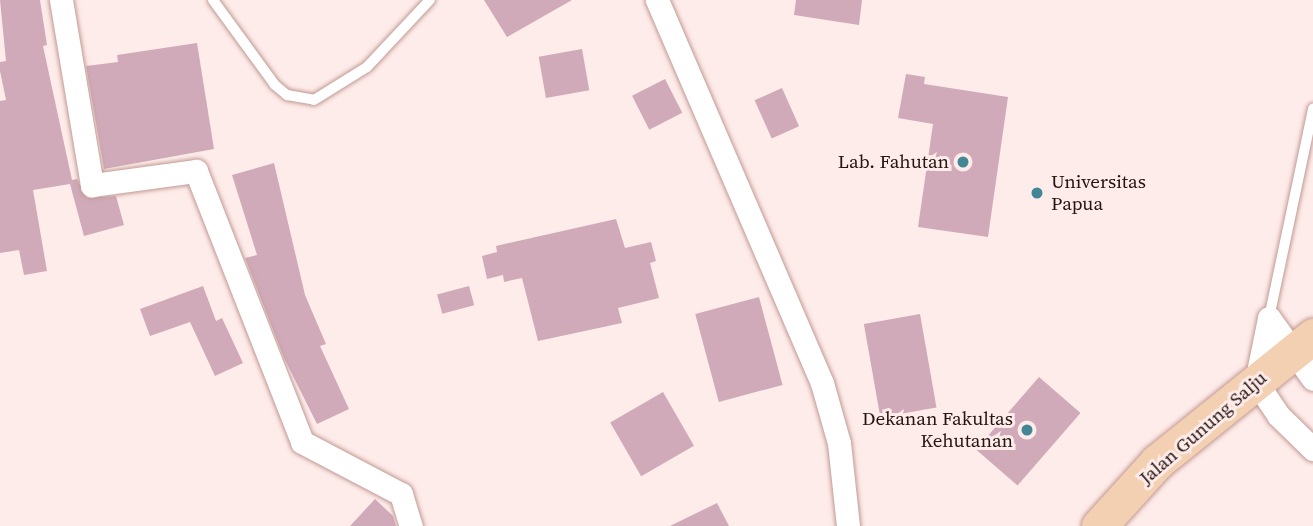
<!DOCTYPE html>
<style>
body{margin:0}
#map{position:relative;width:1313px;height:526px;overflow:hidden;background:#feecea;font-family:"Source Serif 4",serif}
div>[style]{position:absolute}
.building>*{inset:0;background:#d0aab9;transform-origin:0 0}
.roads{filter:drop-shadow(0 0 2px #c19993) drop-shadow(0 0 2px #c19993)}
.lane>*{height:10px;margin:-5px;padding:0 5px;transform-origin:5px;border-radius:5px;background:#fff}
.street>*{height:23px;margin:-11.5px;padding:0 11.5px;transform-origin:11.5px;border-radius:11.5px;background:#fff}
.primary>*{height:35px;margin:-17.5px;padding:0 17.5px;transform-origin:17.5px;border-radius:17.5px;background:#f4d0b2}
.dots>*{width:19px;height:19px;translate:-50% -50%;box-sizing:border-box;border:4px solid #feecea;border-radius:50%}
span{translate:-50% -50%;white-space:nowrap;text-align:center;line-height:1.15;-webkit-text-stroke:6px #feecea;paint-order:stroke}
.poi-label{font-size:19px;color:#241513}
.right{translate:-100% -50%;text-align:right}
.left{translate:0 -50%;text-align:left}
.street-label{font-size:19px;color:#241513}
</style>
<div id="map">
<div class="building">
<i style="clip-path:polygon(0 0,40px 0,47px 45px,43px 46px,72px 180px,77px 179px,87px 198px,116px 196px,124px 225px,84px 236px,70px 184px,33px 190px,47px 271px,24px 275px,19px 250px,0 253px,0 101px,6px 100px,0 71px,0 62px,6px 61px)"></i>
<i style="clip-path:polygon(484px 0,572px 0,507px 37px)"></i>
<i style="clip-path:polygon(796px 0,862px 0,859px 25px,794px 15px)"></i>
<i style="clip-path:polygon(197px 43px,214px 149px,104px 169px,86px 66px,118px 62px,117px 55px)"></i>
<i style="left:582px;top:49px;width:42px;height:44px;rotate:80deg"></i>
<i style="clip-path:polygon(906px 74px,925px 77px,924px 84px,1008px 97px,988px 237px,918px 227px,933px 124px,898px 118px)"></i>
<i style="left:665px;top:79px;width:38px;height:37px;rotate:63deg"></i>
<i style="left:782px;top:88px;width:42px;height:30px;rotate:66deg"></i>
<i style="clip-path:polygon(274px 163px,305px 295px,326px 344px,320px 346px,349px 409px,317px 424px,284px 358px,245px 258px,257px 255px,232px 175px)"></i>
<i style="clip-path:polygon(616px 219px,625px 248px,651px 242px,656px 261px,650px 263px,659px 298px,618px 308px,622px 323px,538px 341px,522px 278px,504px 282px,503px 275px,487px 279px,482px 256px,497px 252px,496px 246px)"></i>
<i style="clip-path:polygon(203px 286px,216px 321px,222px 318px,243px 363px,215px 376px,190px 322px,150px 336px,140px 309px)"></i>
<i style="left:469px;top:286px;width:20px;height:33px;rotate:75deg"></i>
<i style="left:759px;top:297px;width:91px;height:66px;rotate:75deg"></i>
<i style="left:920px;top:314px;width:95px;height:57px;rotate:80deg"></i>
<i style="left:1039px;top:377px;width:55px;height:96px;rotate:41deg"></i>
<i style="left:663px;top:392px;width:62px;height:61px;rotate:60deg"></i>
<i style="clip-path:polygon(375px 499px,393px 516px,396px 526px,350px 526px)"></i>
<i style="clip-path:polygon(717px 503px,729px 526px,670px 526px)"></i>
</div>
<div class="roads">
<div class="lane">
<i style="left:213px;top:0;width:105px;rotate:53.9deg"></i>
<i style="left:275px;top:85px;width:16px;rotate:40deg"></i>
<i style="left:287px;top:95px;width:27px;rotate:10deg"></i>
<i style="left:314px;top:100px;width:62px;rotate:-31.9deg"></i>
<i style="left:367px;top:67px;width:92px;rotate:-46.8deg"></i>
<i style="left:1269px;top:318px;width:214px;rotate:-78.1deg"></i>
</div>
<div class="street">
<i style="left:61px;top:0;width:188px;rotate:80.5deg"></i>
<i style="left:92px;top:185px;width:105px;rotate:-7.7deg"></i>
<i style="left:196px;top:171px;width:291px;rotate:68.6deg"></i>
<i style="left:302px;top:442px;width:112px;rotate:27.7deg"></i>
<i style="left:401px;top:494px;width:34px;rotate:73deg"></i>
<i style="left:657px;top:0;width:417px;rotate:66.7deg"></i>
<i style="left:822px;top:383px;width:62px;rotate:74.2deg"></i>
<i style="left:839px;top:443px;width:83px;rotate:83.8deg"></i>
<i style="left:1269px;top:318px;width:65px;rotate:101.5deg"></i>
<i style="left:1256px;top:382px;width:40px;rotate:56deg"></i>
<i style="left:1278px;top:415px;width:49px;rotate:44.2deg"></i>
<i style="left:1269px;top:318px;width:75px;rotate:54.2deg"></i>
</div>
<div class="primary">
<i style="left:1099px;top:526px;width:86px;rotate:-47.8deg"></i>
<i style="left:1157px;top:462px;width:201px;rotate:-38.9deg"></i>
</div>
</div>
<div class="dots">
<i style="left:963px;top:162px;background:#438696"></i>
<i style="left:1037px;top:193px;background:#438696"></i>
<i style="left:1027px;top:430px;background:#438696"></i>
</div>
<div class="poi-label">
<span class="right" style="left:949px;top:162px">Lab. Fahutan</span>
<span class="left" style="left:1051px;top:193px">Universitas<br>Papua</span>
<span class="right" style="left:1013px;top:430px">Dekanan Fakultas<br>Kehutanan</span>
</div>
<div class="street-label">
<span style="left:1203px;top:428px;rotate:-41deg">Jalan Gunung Salju</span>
</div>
</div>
